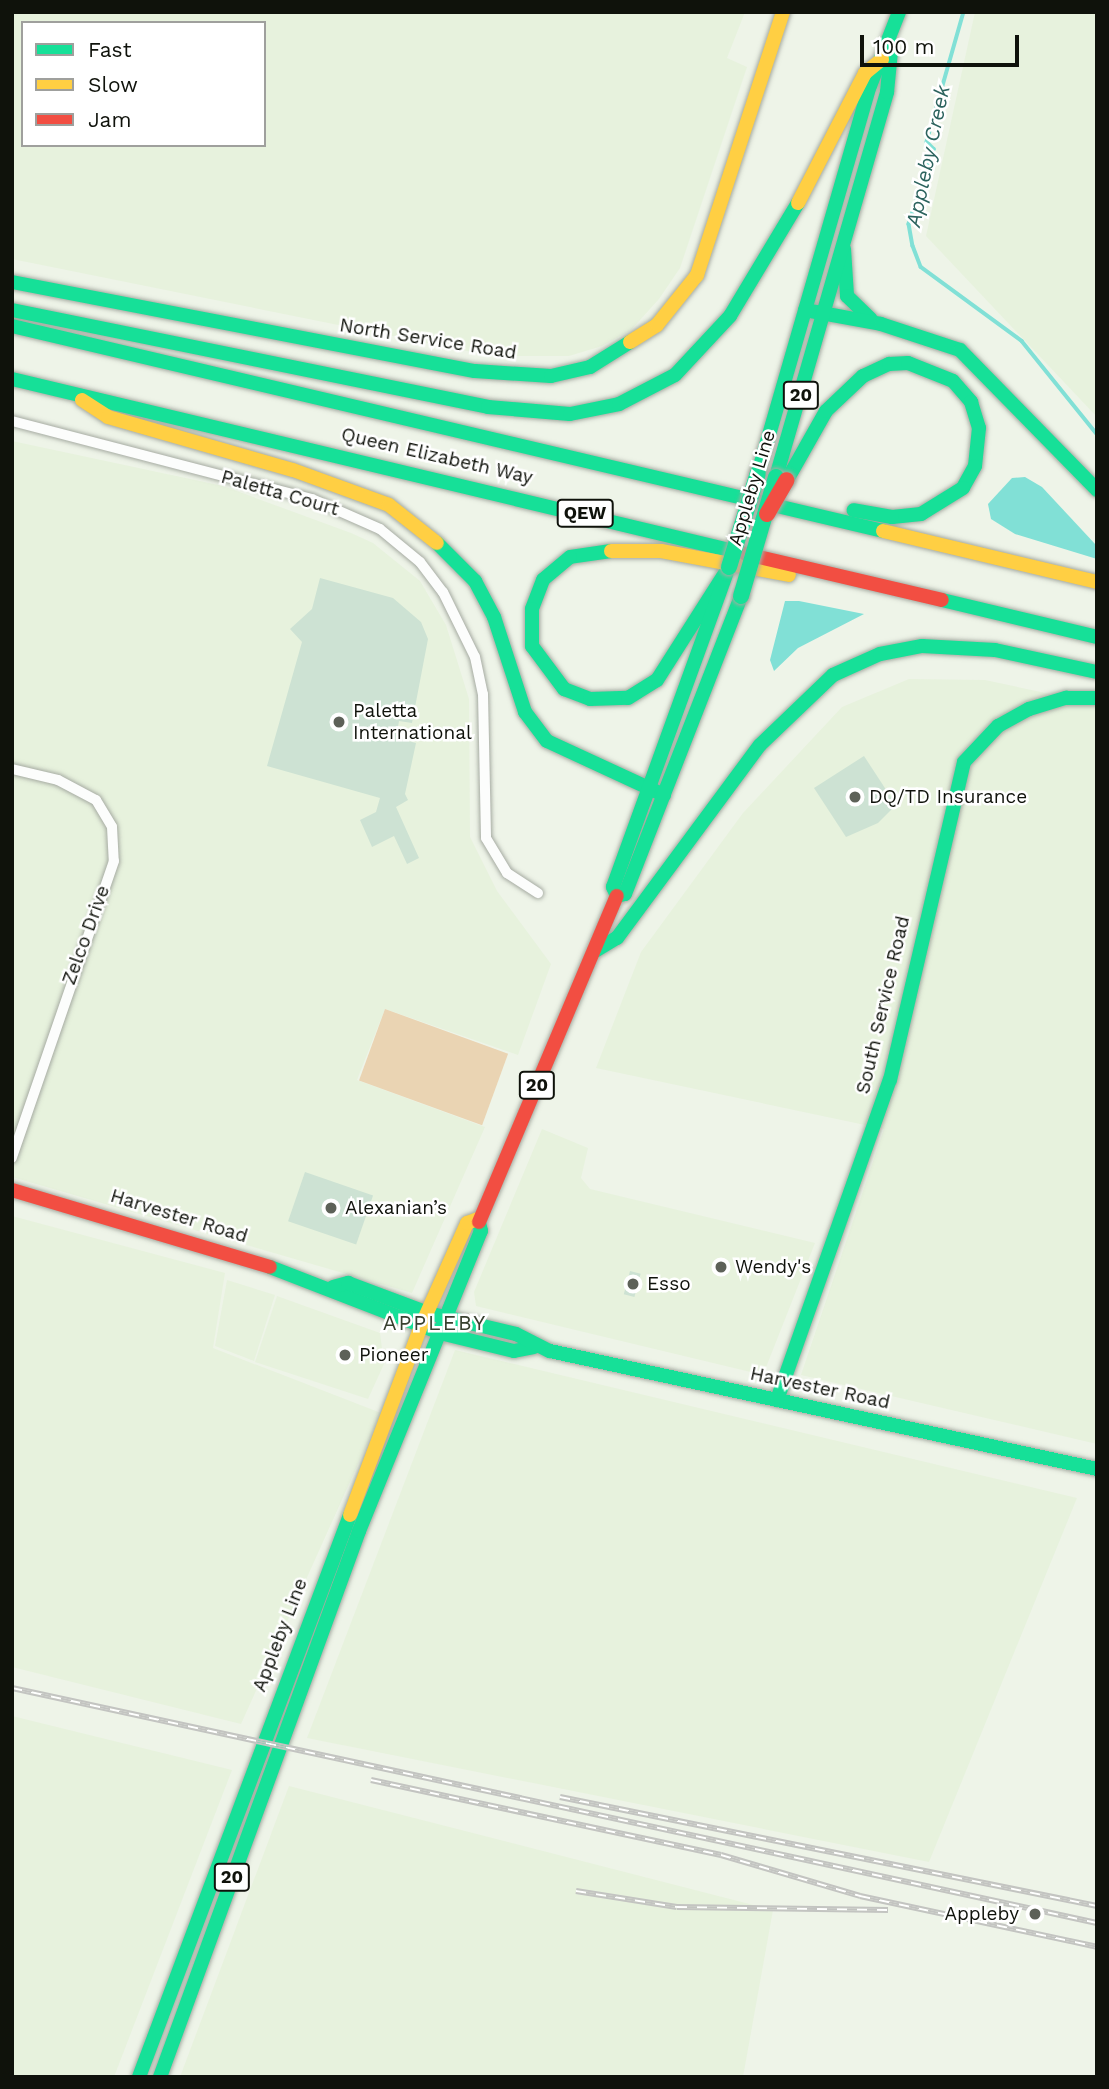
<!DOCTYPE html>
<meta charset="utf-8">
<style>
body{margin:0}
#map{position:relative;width:1109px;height:2089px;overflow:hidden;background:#eef4e8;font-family:"Work Sans",sans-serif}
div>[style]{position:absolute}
.built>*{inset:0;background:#e7f2dd}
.green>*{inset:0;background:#ead4b3;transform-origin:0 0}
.water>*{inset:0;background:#81e0d6}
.stream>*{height:3.5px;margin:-1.75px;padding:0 1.75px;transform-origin:1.75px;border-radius:1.75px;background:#81e0d6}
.building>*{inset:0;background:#cde2d3;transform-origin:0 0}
.roads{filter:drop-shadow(0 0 2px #a6aba2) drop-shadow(0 0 2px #a6aba2)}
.street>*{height:10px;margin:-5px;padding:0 5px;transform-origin:5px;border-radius:5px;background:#fcfdfc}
.fast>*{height:14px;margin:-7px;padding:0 7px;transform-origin:7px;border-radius:7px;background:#16e098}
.slow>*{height:14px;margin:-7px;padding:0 7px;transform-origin:7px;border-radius:7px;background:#ffcf43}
.jam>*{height:14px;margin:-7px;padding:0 7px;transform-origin:7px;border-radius:7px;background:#f24e42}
.rail>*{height:6px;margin-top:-3px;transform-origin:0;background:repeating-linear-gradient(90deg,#fff 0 10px,#c3c4c1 0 20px);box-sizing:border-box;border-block:2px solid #c3c4c1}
.bridges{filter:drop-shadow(0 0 2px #a6aba2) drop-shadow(0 0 2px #a6aba2)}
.fast-bridge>*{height:16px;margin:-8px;padding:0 8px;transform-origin:8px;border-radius:8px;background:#16e098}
.jam-bridge>*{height:16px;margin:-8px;padding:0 8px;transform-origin:8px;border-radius:8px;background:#f24e42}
.dots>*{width:19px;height:19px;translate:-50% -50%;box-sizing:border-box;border:4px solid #fff;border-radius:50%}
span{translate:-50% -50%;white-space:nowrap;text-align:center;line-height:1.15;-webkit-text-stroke:5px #fff;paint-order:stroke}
.shield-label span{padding:2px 5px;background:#fff;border:2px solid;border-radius:5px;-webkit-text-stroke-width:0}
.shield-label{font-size:18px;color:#0f120b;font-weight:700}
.street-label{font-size:19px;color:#0f120b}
.poi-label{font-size:19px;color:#0f120b}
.left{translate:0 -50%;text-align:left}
.right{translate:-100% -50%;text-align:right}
.water-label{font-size:21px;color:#2c635e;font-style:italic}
.neighbourhood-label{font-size:21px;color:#38402f;letter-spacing:2px}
.frame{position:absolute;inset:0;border:14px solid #0f120b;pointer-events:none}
.legend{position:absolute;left:21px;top:21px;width:245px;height:126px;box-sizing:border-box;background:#fff;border:2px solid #9fa09d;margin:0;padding:9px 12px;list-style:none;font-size:21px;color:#0f120b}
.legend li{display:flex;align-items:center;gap:14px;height:35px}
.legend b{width:35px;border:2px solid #9fa09d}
.scale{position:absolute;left:860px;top:35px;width:159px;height:32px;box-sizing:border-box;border:4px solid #0f120b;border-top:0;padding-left:9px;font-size:21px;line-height:24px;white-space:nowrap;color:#0f120b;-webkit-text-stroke:5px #fff;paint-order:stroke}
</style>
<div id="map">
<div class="built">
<i style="clip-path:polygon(evenodd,12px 12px,745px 12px,727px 58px,747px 67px,680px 268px,659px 299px,631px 330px,602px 346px,569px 356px,492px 356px,12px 259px,12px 12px,23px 23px,264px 23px,264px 145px,23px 145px,23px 23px)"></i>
<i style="clip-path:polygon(975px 12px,1097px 12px,1097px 417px,926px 236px)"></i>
<i style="clip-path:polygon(12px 441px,223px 486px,351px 533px,373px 543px,420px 581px,446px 625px,469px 699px,470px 837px,497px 891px,551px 964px,518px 1055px,385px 1009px,357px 1080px,485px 1127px,412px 1293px,12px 1177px)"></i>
<i style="clip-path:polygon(909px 679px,985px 680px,1097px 704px,1097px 1444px,801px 1375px,884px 1129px,596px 1068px,641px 952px,743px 813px,842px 707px)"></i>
<i style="clip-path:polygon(542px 1129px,588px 1148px,581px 1178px,590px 1189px,815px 1243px,763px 1375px,476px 1306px,474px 1292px)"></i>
<i style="clip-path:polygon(12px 1216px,225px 1273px,213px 1348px,381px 1413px,241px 1724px,12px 1667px)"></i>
<i style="clip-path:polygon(227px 1280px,275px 1295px,254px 1361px,215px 1346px)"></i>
<i style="clip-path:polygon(277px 1296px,380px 1333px,384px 1364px,368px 1399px,255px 1362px)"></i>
<i style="clip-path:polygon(455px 1350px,1077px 1498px,929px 1862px,307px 1738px)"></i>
<i style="clip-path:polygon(12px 1716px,232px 1770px,114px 2077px,12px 2077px)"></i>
<i style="clip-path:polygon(289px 1786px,773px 1910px,743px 2077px,180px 2077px)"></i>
</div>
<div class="green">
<i style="left:385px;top:1009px;width:131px;height:76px;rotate:20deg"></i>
</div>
<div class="water">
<i style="clip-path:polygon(1012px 478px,1025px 477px,1042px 487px,1096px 545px,1097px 559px,1015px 534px,991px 519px,988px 504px)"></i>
<i style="clip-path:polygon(785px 601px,799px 601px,864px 614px,798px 648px,774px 671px,770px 660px)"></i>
</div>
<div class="stream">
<i style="left:964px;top:12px;width:135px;rotate:105.9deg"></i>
<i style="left:927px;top:142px;width:10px;rotate:45deg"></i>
<i style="left:934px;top:149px;width:79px;rotate:108.4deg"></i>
<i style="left:909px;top:224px;width:22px;rotate:80deg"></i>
<i style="left:913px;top:246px;width:22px;rotate:69deg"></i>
<i style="left:921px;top:267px;width:125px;rotate:36.2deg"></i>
<i style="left:1022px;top:341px;width:119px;rotate:51.1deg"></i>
</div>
<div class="building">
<i style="clip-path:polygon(320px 578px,393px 598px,421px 622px,428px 639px,412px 723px,399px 721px,396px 738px,416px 743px,405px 794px,408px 800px,396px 807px,419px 858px,407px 864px,394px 836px,372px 847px,360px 820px,376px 812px,380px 798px,267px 766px,302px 642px,290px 629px,312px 609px)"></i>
<i style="clip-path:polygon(864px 756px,896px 805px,878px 823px,846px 837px,814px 788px)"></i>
<i style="left:305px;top:1172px;width:72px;height:52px;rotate:19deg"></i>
<i style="left:630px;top:1271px;width:11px;height:24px;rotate:15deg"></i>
</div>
<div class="roads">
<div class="street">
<i style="left:12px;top:421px;width:310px;rotate:14.6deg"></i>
<i style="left:312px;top:499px;width:74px;rotate:23.8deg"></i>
<i style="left:380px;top:529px;width:52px;rotate:39.5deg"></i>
<i style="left:420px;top:562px;width:38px;rotate:53deg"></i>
<i style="left:443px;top:592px;width:72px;rotate:63.8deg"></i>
<i style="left:475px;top:657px;width:38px;rotate:78deg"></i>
<i style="left:483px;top:694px;width:144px;rotate:88.8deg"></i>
<i style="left:486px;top:838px;width:41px;rotate:59deg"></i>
<i style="left:507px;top:873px;width:37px;rotate:33deg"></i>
<i style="left:12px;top:769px;width:47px;rotate:13.4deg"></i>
<i style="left:58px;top:780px;width:43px;rotate:27.8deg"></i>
<i style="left:96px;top:800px;width:31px;rotate:59deg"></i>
<i style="left:112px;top:827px;width:34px;rotate:87deg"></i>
<i style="left:114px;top:861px;width:314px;rotate:109deg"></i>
</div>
<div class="fast">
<i style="left:844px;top:249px;width:47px;rotate:86.3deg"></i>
<i style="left:847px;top:296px;width:33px;rotate:44deg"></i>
<i style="left:12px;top:282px;width:471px;rotate:10.9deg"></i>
<i style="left:475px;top:371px;width:76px;rotate:3.8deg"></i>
<i style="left:551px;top:376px;width:40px;rotate:-13deg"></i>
<i style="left:590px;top:367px;width:47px;rotate:-32deg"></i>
<i style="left:12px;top:310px;width:486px;rotate:11.5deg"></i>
<i style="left:488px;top:407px;width:82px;rotate:4.9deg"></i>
<i style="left:570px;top:414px;width:50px;rotate:-11.5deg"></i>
<i style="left:619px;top:404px;width:63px;rotate:-27.4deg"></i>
<i style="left:675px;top:375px;width:81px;rotate:-47deg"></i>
<i style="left:730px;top:316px;width:132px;rotate:-59deg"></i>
<i style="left:805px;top:310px;width:77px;rotate:10.4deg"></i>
<i style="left:881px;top:324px;width:83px;rotate:18.2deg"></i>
<i style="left:960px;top:350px;width:196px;rotate:45.6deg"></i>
<i style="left:12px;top:326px;width:895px;rotate:13.24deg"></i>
<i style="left:12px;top:379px;width:755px;rotate:13.41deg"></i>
<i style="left:758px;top:473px;width:403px;rotate:-73.9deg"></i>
<i style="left:870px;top:86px;width:79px;rotate:-68.6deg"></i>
<i style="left:776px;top:477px;width:401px;rotate:-73.9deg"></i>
<i style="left:887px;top:92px;width:41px;rotate:-84.4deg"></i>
<i style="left:787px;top:480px;width:79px;rotate:-60.5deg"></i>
<i style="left:826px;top:411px;width:51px;rotate:-43.4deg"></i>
<i style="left:863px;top:376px;width:29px;rotate:-25deg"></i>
<i style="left:889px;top:364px;width:19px;rotate:-3deg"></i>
<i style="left:908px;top:363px;width:48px;rotate:21.8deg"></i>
<i style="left:953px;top:381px;width:28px;rotate:49deg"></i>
<i style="left:971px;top:402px;width:27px;rotate:73deg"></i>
<i style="left:979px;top:428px;width:38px;rotate:96deg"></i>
<i style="left:975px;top:466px;width:25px;rotate:119deg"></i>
<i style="left:963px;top:488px;width:49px;rotate:148.2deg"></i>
<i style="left:921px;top:514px;width:29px;rotate:174deg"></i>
<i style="left:892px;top:517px;width:39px;rotate:-170deg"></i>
<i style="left:437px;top:543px;width:54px;rotate:45deg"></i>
<i style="left:475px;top:581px;width:41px;rotate:62.2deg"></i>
<i style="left:494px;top:617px;width:100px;rotate:71.9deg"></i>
<i style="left:525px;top:712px;width:36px;rotate:53deg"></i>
<i style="left:547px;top:741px;width:129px;rotate:24.8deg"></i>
<i style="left:611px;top:551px;width:41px;rotate:171.7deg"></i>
<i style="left:570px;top:557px;width:35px;rotate:140deg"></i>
<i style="left:543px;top:580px;width:31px;rotate:111deg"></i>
<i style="left:532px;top:609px;width:37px;rotate:90deg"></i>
<i style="left:532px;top:646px;width:54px;rotate:53.3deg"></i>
<i style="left:564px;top:689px;width:28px;rotate:21deg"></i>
<i style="left:590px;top:699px;width:38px;rotate:-2deg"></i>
<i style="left:628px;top:698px;width:34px;rotate:-32deg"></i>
<i style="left:657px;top:680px;width:134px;rotate:-57.5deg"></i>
<i style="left:942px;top:600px;width:159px;rotate:13.4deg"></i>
<i style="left:617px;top:896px;width:10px;rotate:-114deg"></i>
<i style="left:613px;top:887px;width:337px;rotate:-70.1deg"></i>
<i style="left:617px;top:896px;width:8px;rotate:-14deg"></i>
<i style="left:625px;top:894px;width:320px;rotate:-68.7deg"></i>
<i style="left:595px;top:951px;width:26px;rotate:-31deg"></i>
<i style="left:617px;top:938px;width:240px;rotate:-53.5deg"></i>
<i style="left:760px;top:745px;width:101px;rotate:-43.8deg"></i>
<i style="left:833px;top:675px;width:51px;rotate:-24.1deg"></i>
<i style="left:880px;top:654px;width:43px;rotate:-10.8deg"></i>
<i style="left:922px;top:646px;width:73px;rotate:3.1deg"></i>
<i style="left:995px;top:650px;width:104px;rotate:12.2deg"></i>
<i style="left:270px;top:1267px;width:182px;rotate:21.2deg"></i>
<i style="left:440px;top:1333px;width:76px;rotate:13.7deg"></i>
<i style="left:514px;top:1351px;width:20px;rotate:-11deg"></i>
<i style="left:333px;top:1287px;width:16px;rotate:-15deg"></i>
<i style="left:348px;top:1283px;width:85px;rotate:20.6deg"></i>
<i style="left:428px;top:1313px;width:90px;rotate:13.4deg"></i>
<i style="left:516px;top:1334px;width:38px;rotate:27deg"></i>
<i style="left:550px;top:1351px;width:560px;rotate:12.17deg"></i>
<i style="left:777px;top:1400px;width:339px;rotate:-70.6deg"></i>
<i style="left:890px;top:1080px;width:326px;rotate:-76.9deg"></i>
<i style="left:964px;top:762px;width:50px;rotate:-46.6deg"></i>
<i style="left:998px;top:726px;width:35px;rotate:-29deg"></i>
<i style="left:1029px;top:709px;width:39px;rotate:-17deg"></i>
<i style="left:1066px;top:698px;width:31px"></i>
<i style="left:139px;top:2077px;width:600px;rotate:-69.42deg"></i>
<i style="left:160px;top:2077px;width:581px;rotate:-69.97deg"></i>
<i style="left:359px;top:1531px;width:324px;rotate:-67.9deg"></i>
<i style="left:481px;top:1231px;width:9px;rotate:-103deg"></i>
</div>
<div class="slow">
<i style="left:798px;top:203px;width:146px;rotate:-62.7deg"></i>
<i style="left:865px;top:73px;width:22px;rotate:-39deg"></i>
<i style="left:630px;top:342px;width:32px;rotate:-32deg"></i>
<i style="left:657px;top:325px;width:64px;rotate:-51.3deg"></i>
<i style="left:697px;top:275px;width:277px;rotate:-71.9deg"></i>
<i style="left:82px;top:400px;width:31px;rotate:33deg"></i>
<i style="left:108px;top:417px;width:192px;rotate:16deg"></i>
<i style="left:293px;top:470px;width:102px;rotate:20deg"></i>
<i style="left:389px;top:505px;width:61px;rotate:38.4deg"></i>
<i style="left:883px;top:531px;width:220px;rotate:13.4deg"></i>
<i style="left:611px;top:551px;width:50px"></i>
<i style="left:661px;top:551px;width:130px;rotate:10.6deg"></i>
<i style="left:350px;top:1515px;width:202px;rotate:-69.4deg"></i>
<i style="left:421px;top:1326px;width:113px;rotate:-65.9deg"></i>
<i style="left:467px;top:1223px;width:12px;rotate:-20deg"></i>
</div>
<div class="jam">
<i style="left:746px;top:554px;width:201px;rotate:13.2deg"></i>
<i style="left:12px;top:1190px;width:269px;rotate:16.6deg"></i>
<i style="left:479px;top:1222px;width:354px;rotate:-67.1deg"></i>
</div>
</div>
<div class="rail">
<i style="left:12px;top:1688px;width:1110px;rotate:12.22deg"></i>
<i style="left:371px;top:1780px;width:358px;rotate:12.1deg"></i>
<i style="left:721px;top:1855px;width:145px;rotate:16.4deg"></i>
<i style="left:860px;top:1896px;width:242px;rotate:12.1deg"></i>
<i style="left:560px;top:1797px;width:548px;rotate:11.47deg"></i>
<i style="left:576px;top:1891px;width:102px;rotate:9deg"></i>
<i style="left:677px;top:1907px;width:211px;rotate:0.8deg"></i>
</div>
<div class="bridges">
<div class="fast-bridge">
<i style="left:729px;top:567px;width:98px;rotate:-72.9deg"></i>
<i style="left:741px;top:596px;width:124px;rotate:-73.6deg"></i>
</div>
<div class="jam-bridge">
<i style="left:767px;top:514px;width:39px;rotate:-60deg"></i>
</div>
</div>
<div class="dots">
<i style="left:339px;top:722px;background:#5d6158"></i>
<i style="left:855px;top:797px;background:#5d6158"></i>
<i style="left:331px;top:1208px;background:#5d6158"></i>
<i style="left:721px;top:1267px;background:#5d6158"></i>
<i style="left:633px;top:1284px;background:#5d6158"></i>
<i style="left:345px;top:1355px;background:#5d6158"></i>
<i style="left:1035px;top:1914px;background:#5d6158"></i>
</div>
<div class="shield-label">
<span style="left:801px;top:395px">20</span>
<span style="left:585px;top:513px">QEW</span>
<span style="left:537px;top:1085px">20</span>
<span style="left:232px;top:1877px">20</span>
</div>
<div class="street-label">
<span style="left:428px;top:339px;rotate:9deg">North Service Road</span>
<span style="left:437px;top:456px;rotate:13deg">Queen Elizabeth Way</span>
<span style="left:752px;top:488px;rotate:-73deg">Appleby Line</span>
<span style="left:280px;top:493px;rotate:16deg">Paletta Court</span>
<span style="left:86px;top:935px;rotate:-70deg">Zelco Drive</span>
<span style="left:883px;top:1005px;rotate:-77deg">South Service Road</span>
<span style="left:179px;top:1216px;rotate:17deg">Harvester Road</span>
<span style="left:820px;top:1388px;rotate:12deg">Harvester Road</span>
<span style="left:280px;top:1635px;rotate:-69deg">Appleby Line</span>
</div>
<div class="poi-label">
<span class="left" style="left:353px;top:722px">Paletta<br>International</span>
<span class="left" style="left:869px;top:797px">DQ/TD Insurance</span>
<span class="left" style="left:345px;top:1208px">Alexanian’s</span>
<span class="left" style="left:735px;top:1267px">Wendy's</span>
<span class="left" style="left:647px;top:1284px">Esso</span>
<span class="left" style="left:359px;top:1355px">Pioneer</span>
<span class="right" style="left:1019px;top:1914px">Appleby</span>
</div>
<div class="water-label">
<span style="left:928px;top:156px;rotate:-78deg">Appleby Creek</span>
</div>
<div class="neighbourhood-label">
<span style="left:435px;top:1323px">APPLEBY</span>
</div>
<div class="frame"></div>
<ul class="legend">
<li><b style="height:9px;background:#16e098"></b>Fast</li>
<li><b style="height:9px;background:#ffcf43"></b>Slow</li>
<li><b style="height:9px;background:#f24e42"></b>Jam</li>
</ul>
<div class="scale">100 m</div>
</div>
